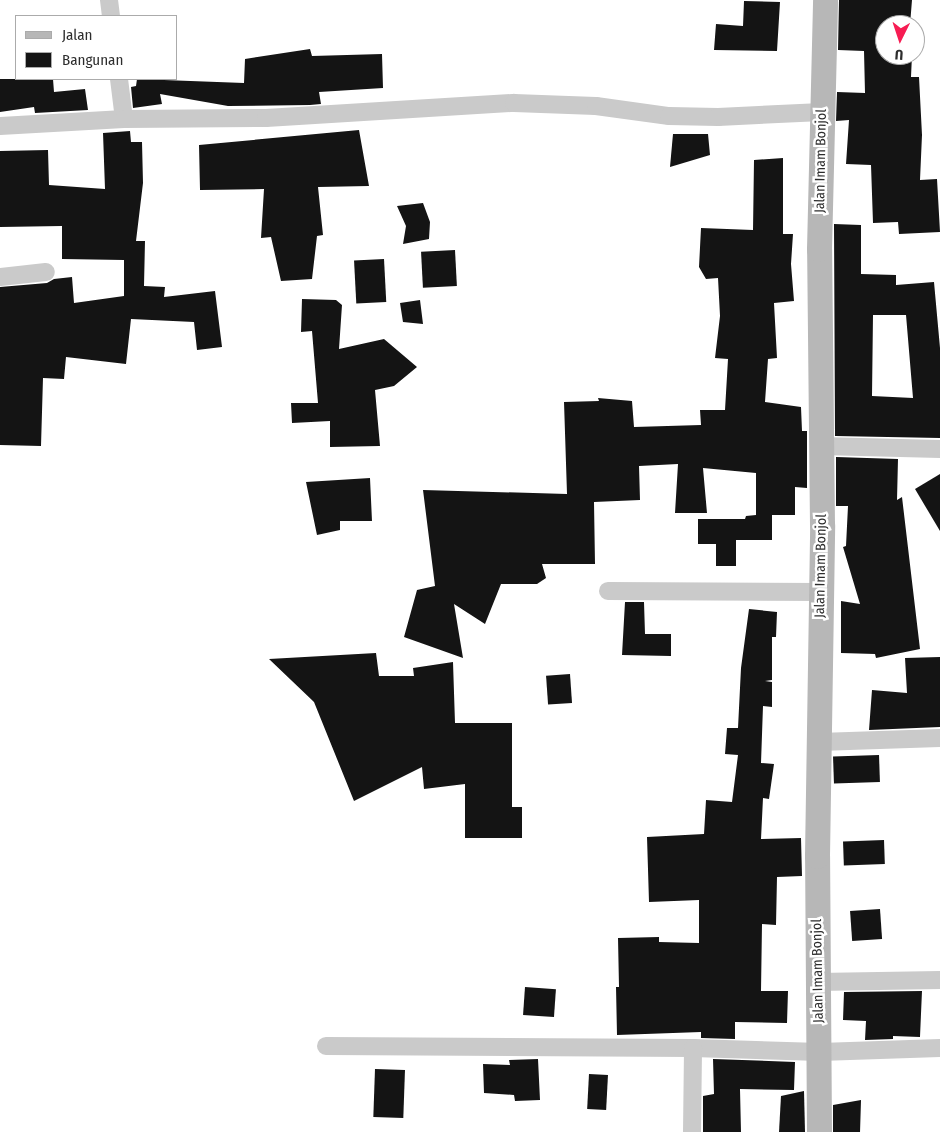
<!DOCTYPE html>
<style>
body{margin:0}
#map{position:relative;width:940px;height:1132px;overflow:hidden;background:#fff;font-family:"Fira Sans Condensed",sans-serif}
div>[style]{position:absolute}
.building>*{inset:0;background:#141414;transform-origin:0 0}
.minor>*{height:18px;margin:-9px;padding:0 9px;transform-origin:9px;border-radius:9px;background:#cacaca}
.secondary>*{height:25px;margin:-12.5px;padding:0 12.5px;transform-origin:12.5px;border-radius:12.5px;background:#b7b7b7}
span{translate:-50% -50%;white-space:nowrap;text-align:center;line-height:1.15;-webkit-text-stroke:5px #fff;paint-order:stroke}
.street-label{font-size:14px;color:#2d2d2d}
.legend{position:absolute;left:15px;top:15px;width:162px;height:65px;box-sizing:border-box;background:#fff;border:1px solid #ababab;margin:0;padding:6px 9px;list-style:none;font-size:15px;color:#2d2d2d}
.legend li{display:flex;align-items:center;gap:10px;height:25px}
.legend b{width:25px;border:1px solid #ababab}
.north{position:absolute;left:875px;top:15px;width:50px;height:50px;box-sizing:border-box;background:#fff;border:1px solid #ababab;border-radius:50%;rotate:184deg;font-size:14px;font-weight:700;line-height:20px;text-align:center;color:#2d2d2d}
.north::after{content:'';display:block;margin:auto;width:18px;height:22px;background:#f71c53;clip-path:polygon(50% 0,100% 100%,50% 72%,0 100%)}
</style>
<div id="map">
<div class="building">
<i style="clip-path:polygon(839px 0,912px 0,910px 25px,885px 25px,885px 55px,912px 55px,911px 77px,919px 77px,922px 135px,920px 180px,937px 179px,940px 232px,899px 234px,898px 222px,873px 223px,871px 165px,846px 164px,849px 120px,836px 121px,837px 92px,865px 93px,864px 51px,838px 50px)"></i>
<i style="clip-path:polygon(744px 1px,780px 2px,777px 51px,714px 50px,716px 24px,743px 26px)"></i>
<i style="clip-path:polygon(310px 49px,312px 56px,382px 54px,383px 88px,319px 92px,321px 104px,310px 105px,228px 106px,160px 94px,162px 104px,133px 108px,131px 87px,136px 86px,137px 79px,244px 83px,245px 59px)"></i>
<i style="clip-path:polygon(0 79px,53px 79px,54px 92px,85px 89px,88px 110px,35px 113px,34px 107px,0 112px)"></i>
<i style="clip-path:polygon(359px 130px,369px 186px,318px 187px,323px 235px,317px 236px,312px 279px,281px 281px,271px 237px,261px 238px,264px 189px,200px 190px,199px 145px)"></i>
<i style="clip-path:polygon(130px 131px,131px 142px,142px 142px,143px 183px,136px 241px,145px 241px,144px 286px,165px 287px,164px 297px,215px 291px,222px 347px,197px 350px,194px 322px,131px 319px,126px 364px,66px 357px,64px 379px,43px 378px,41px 446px,0 445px,0 287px,47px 283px,54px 279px,72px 277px,74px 303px,124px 296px,124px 260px,62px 259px,62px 226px,0 227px,0 151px,48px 150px,49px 185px,105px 189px,103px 133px)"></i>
<i style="clip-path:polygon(673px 134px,708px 134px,710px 155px,670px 167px)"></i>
<i style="clip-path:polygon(783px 158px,783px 234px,793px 234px,791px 264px,794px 301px,774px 303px,777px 358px,768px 359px,765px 402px,801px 407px,802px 431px,807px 431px,807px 488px,795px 487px,795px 515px,772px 515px,772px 540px,736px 540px,736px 566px,716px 566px,716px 544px,698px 544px,698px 519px,745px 519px,746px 516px,756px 515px,756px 473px,703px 468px,707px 513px,675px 513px,678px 464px,639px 466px,640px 500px,594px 502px,595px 564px,542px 564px,546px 578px,537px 584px,501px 584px,485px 624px,454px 604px,463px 658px,404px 637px,417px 590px,435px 586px,423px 490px,567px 494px,564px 402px,599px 401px,598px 398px,632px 401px,634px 427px,701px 425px,700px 410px,725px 410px,728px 359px,715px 358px,720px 316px,718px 278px,706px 279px,699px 267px,701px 228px,753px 230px,754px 160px)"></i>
<i style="clip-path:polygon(423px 203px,430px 222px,429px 239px,403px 244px,406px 226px,397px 206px)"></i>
<i style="clip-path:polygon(evenodd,834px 224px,861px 225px,861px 274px,896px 275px,896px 285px,934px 282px,940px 348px,940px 438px,835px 436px,834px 224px,873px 315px,906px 315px,913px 398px,872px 396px,873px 315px)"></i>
<i style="left:455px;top:250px;width:36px;height:34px;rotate:87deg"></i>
<i style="left:384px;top:259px;width:43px;height:30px;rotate:87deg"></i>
<i style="clip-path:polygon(302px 299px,336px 300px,342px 305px,339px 349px,384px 339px,417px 367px,394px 386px,375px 390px,380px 446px,330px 447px,330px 421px,292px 423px,291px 403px,318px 403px,312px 331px,301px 332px)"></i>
<i style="clip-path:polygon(420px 300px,423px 324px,403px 322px,400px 303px)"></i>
<i style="clip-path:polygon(836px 457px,898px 459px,897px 500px,902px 497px,920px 649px,876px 658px,875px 654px,841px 653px,841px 601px,860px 604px,843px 547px,846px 546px,848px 506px,836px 506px)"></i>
<i style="clip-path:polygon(940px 474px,940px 531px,915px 489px)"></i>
<i style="clip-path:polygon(370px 478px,372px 521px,340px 521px,340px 530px,317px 535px,306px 482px)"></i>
<i style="clip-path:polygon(625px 602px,644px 602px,645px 634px,671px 634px,671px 656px,622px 655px)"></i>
<i style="clip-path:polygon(749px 609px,777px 612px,776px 637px,772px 637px,772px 680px,765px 681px,772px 682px,772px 707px,763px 706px,761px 763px,774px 764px,769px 799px,763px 798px,761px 839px,801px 838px,802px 876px,777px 877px,776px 925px,762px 924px,761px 991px,788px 991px,787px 1023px,735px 1022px,735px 1039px,701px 1038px,701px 1032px,617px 1035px,616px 987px,619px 987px,618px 938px,659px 937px,659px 942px,699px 943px,699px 900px,649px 902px,647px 837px,704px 834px,706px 800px,732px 802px,738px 755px,725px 754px,727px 728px,738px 728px,741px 668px)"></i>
<i style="clip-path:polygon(376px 653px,379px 676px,414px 676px,413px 668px,453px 662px,455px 723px,512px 723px,512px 807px,522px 807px,522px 838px,465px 838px,465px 784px,424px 789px,422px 767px,354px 801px,314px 702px,269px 659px)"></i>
<i style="clip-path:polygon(940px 657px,940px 727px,869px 730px,872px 690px,907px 693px,905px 658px)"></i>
<i style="left:570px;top:674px;width:29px;height:24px;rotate:86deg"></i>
<i style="left:879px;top:755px;width:27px;height:46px;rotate:88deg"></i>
<i style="left:884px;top:840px;width:24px;height:41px;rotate:88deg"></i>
<i style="left:880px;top:909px;width:30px;height:30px;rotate:86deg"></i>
<i style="left:525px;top:987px;width:31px;height:28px;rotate:4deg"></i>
<i style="clip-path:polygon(922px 991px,920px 1037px,893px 1036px,893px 1039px,865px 1040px,866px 1021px,843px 1020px,844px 992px)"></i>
<i style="clip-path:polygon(538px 1059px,540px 1100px,515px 1101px,514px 1095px,484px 1093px,483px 1064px,510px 1065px,509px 1060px)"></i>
<i style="clip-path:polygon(713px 1059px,795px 1062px,794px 1090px,740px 1089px,741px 1132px,703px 1132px,703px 1096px,714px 1094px)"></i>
<i style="left:375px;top:1069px;width:30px;height:48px;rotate:2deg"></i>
<i style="left:589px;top:1074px;width:19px;height:35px;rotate:3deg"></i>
<i style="clip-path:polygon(804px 1091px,805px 1132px,779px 1132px,781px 1096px)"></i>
<i style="clip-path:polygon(861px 1100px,860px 1132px,833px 1132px,833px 1105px)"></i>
</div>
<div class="minor">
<i style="left:109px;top:0;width:16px;rotate:83deg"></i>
<i style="left:119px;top:79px;width:40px;rotate:82.9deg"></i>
<i style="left:0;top:126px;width:124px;rotate:-3.2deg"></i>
<i style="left:124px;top:119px;width:142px;rotate:-0.4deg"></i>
<i style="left:266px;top:118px;width:248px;rotate:-3.5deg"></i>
<i style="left:514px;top:103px;width:82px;rotate:2.1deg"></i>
<i style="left:596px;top:106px;width:74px;rotate:7.8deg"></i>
<i style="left:669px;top:116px;width:49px;rotate:1.2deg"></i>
<i style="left:718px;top:117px;width:104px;rotate:-2.8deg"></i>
<i style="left:0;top:277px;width:46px;rotate:-6.2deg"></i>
<i style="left:821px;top:446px;width:119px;rotate:1.4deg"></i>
<i style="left:608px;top:591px;width:213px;rotate:0.3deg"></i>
<i style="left:819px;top:742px;width:121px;rotate:-1.9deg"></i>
<i style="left:817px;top:982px;width:123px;rotate:-0.9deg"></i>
<i style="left:326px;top:1046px;width:367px;rotate:0.3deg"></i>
<i style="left:693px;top:1048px;width:127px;rotate:1.8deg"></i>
<i style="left:820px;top:1052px;width:120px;rotate:-1.9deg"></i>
<i style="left:692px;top:1132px;width:84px;rotate:-89.3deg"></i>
</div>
<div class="secondary">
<i style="left:819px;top:1132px;width:276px;rotate:-90.4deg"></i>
<i style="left:817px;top:856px;width:331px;rotate:-89.1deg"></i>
<i style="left:822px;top:525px;width:276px;rotate:-90.6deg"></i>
<i style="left:819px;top:249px;width:249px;rotate:-88.6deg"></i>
</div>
<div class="street-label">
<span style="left:821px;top:161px;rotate:-89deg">Jalan Imam Bonjol</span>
<span style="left:821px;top:566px;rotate:-89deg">Jalan Imam Bonjol</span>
<span style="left:818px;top:971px;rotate:-91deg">Jalan Imam Bonjol</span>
</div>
<ul class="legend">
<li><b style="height:6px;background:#b7b7b7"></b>Jalan</li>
<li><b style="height:14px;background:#141414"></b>Bangunan</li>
</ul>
<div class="north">U</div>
</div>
